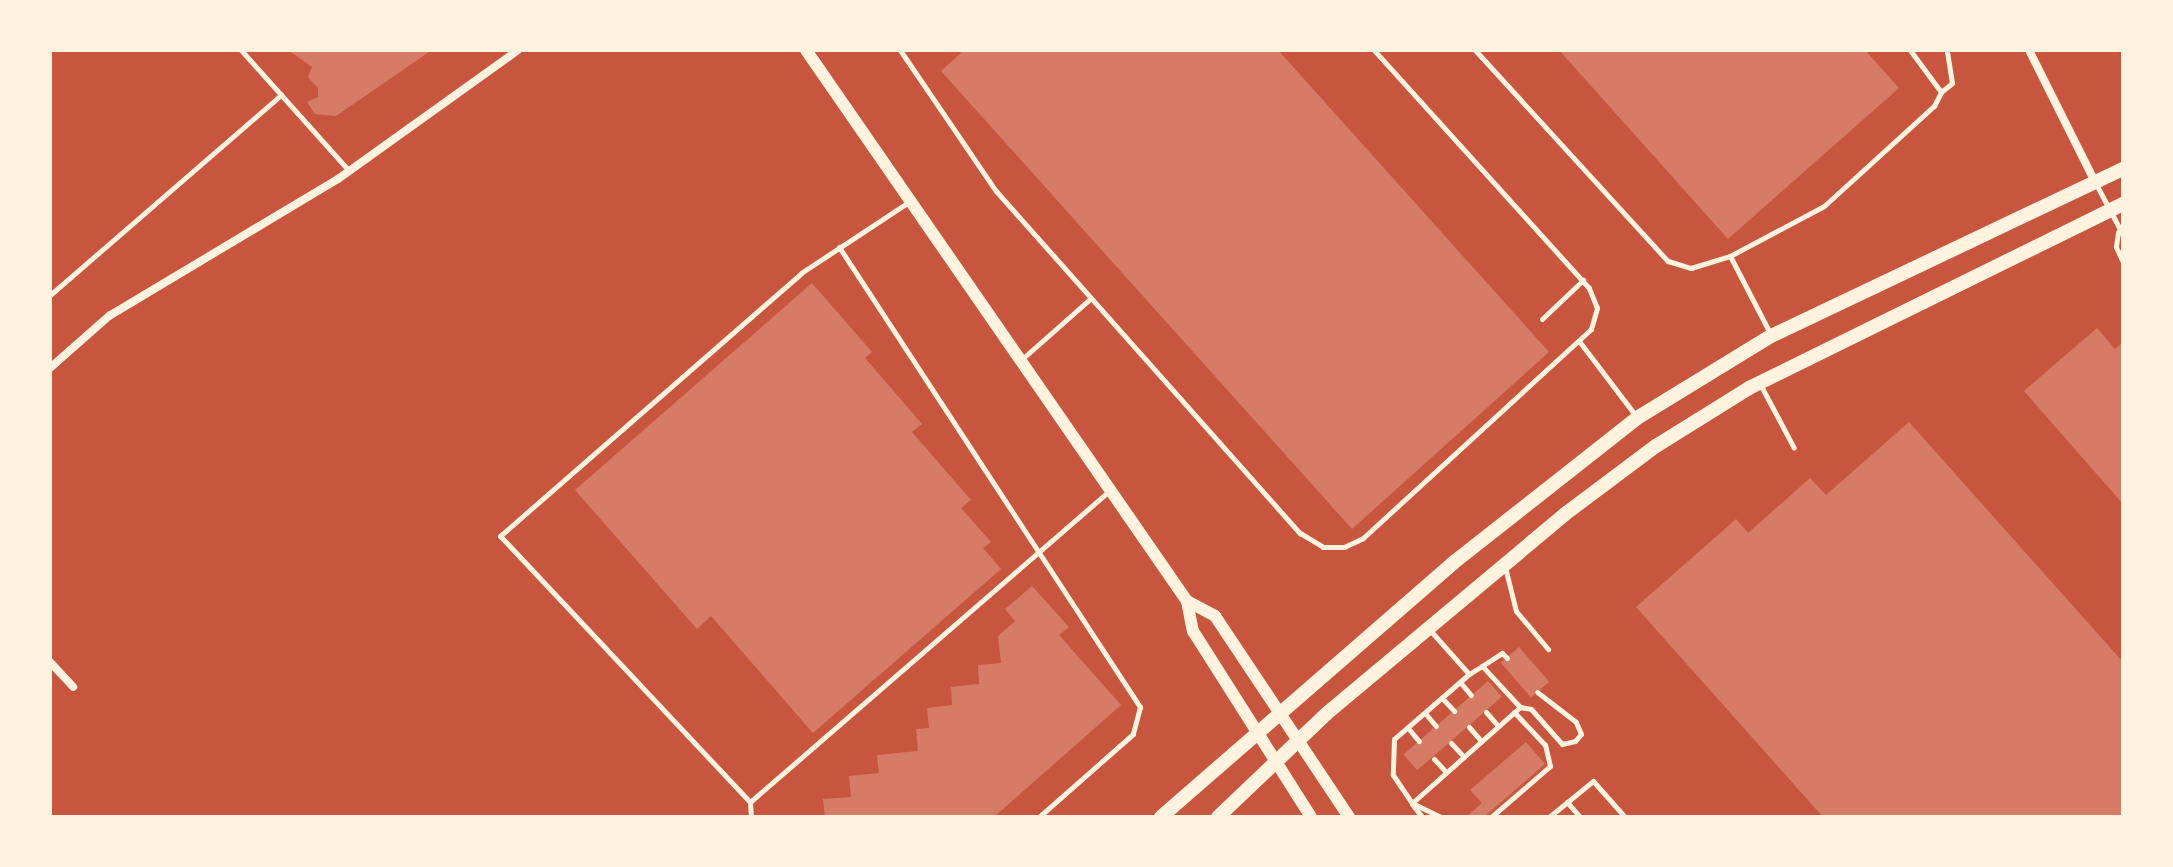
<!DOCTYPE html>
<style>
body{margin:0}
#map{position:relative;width:2173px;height:867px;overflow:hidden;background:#c8553d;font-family:"Roboto Condensed",sans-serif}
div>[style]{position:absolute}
.building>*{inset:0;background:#d67c66;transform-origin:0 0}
.service>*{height:5px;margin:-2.5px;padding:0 2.5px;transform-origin:2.5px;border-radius:2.5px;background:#fff3e0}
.minor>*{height:8px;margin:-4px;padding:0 4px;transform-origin:4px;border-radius:4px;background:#fff3e0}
.tertiary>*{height:12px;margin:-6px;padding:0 6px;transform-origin:6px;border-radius:6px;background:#fff3e0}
.secondary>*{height:14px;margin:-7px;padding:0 7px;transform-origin:7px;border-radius:7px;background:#fff3e0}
span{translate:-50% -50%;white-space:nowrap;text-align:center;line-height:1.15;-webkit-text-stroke:7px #fff3e0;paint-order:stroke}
.frame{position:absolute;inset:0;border:52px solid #fff3e0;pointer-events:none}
</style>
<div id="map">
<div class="building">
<i style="clip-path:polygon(288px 50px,432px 50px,336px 116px,315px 114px,307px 102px,318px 97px,318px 88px,308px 77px,312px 67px)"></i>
<i style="clip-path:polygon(964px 50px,1278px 50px,1549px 352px,1352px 529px,941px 71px)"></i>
<i style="clip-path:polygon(1559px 50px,1865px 50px,1899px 88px,1728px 239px)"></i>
<i style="clip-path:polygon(812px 283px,872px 352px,865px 358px,922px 424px,912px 432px,971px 500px,961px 508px,991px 542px,983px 548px,1001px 569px,813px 733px,711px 616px,697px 629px,575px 490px)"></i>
<i style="clip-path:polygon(2097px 328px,2115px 349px,2123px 342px,2123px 504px,2024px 391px)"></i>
<i style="clip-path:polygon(1909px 422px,2123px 662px,2123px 817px,1823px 817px,1636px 607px,1736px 519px,1748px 533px,1810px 478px,1826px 495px)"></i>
<i style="clip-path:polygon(1032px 586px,1069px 627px,1059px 635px,1121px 705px,994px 817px,825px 817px,823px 799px,851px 797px,849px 776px,879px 773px,877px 755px,918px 751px,916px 729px,929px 728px,927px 708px,952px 705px,951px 687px,979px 684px,978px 665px,1001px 663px,998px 636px,1015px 621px,1005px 609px)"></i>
<i style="left:1519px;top:647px;width:46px;height:24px;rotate:49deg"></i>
<i style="left:1488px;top:681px;width:21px;height:112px;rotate:49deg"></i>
<i style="clip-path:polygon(1526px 742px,1545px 764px,1484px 817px,1466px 817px,1482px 803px,1470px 790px)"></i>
</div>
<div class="service">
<i style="left:241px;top:50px;width:162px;rotate:48.2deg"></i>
<i style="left:900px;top:50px;width:171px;rotate:55.8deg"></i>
<i style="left:996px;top:191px;width:458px;rotate:48.4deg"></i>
<i style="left:1300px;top:533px;width:27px;rotate:31deg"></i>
<i style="left:1323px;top:547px;width:21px"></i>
<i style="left:1344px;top:547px;width:21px;rotate:-25deg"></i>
<i style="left:1363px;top:538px;width:309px;rotate:-42.5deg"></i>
<i style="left:1591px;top:329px;width:22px;rotate:-74deg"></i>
<i style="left:1597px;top:308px;width:22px;rotate:-112deg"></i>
<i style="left:1589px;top:288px;width:321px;rotate:-132.1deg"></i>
<i style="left:1475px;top:50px;width:286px;rotate:47.6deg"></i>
<i style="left:1668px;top:261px;width:24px;rotate:17deg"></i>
<i style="left:1691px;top:268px;width:41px;rotate:-17.1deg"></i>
<i style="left:1941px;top:92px;width:14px;rotate:-39deg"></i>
<i style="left:1952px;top:83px;width:33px;rotate:-99deg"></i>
<i style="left:2096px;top:184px;width:58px;rotate:62.1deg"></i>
<i style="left:2118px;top:232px;width:15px;rotate:98deg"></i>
<i style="left:2116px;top:247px;width:17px;rotate:65deg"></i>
<i style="left:839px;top:247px;width:550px;rotate:56.8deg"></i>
<i style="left:1140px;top:707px;width:28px;rotate:105deg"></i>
<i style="left:1133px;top:734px;width:125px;rotate:138.6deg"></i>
<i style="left:50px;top:295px;width:306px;rotate:-40.9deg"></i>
<i style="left:1542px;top:319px;width:57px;rotate:-43.6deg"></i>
<i style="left:1771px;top:335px;width:89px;rotate:-117.4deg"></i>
<i style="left:1730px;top:256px;width:106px;rotate:-28deg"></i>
<i style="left:1824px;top:206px;width:149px;rotate:-42.3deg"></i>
<i style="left:1934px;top:106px;width:16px;rotate:-63deg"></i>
<i style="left:1941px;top:92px;width:52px;rotate:-126.4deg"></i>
<i style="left:1579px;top:341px;width:94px;rotate:52.8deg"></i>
<i style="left:1022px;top:359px;width:92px;rotate:-41.5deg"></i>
<i style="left:1760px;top:384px;width:72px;rotate:62deg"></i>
<i style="left:1505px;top:567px;width:45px;rotate:76deg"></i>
<i style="left:1516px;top:611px;width:50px;rotate:49.9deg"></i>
<i style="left:1429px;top:629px;width:60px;rotate:48.4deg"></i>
<i style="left:1469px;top:674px;width:99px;rotate:139.1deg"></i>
<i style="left:1394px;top:739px;width:36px;rotate:92deg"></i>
<i style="left:1393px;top:775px;width:34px;rotate:56deg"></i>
<i style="left:1412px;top:803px;width:144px;rotate:-41.6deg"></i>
<i style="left:1520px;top:707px;width:56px;rotate:-132.8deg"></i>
<i style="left:1482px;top:666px;width:15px;rotate:148deg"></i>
<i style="left:1482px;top:666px;width:24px;rotate:-33deg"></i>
<i style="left:1502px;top:653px;width:7px;rotate:45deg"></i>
<i style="left:1460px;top:682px;width:17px;rotate:50deg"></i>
<i style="left:1442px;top:698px;width:18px;rotate:47deg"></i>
<i style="left:1520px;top:707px;width:11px;rotate:10deg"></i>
<i style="left:1531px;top:709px;width:47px;rotate:48.5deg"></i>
<i style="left:1562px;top:744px;width:13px;rotate:-13deg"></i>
<i style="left:1575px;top:741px;width:9px;rotate:-49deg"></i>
<i style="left:1581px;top:734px;width:13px;rotate:-113deg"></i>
<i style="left:1576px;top:722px;width:49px;rotate:-142.4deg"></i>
<i style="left:1486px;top:712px;width:18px;rotate:49deg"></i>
<i style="left:1425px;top:713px;width:17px;rotate:50deg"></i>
<i style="left:1469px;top:727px;width:18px;rotate:49deg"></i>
<i style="left:1408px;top:728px;width:17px;rotate:50deg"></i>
<i style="left:1451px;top:743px;width:19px;rotate:47deg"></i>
<i style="left:1434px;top:759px;width:18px;rotate:47deg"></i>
<i style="left:750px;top:802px;width:365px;rotate:-133.2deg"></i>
<i style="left:500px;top:536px;width:400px;rotate:-41.1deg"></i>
<i style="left:801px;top:273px;width:131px;rotate:-33.4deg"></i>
<i style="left:1567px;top:802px;width:20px;rotate:49deg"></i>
<i style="left:1412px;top:803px;width:32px;rotate:26deg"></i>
<i style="left:1412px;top:804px;width:16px;rotate:52deg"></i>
<i style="left:751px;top:817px;width:15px;rotate:-94deg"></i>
<i style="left:750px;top:802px;width:476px;rotate:-40.9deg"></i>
<i style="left:1491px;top:817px;width:78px;rotate:-40.8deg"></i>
<i style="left:1550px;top:766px;width:22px;rotate:-103deg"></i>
<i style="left:1545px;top:745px;width:45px;rotate:-133.2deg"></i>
<i style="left:1549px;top:817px;width:57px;rotate:-39.3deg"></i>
<i style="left:1593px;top:781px;width:48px;rotate:48.4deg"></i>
</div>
<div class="minor">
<i style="left:2029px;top:50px;width:148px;rotate:63.4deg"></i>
<i style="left:50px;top:368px;width:79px;rotate:-41.4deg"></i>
<i style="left:109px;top:316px;width:267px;rotate:-30.9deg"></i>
<i style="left:338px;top:179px;width:221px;rotate:-35.6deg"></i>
<i style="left:50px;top:662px;width:34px;rotate:47deg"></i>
</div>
<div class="tertiary">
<i style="left:806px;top:50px;width:670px;rotate:55.34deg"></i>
<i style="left:1187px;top:601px;width:31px;rotate:79deg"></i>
<i style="left:1193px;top:631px;width:220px;rotate:57.6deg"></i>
<i style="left:1187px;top:601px;width:32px;rotate:28deg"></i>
<i style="left:1215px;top:616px;width:242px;rotate:56.3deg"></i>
</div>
<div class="secondary">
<i style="left:1161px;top:817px;width:387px;rotate:-41deg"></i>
<i style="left:1453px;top:563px;width:234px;rotate:-38.2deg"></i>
<i style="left:1637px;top:418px;width:157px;rotate:-31.5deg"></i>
<i style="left:1771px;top:336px;width:390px;rotate:-25.4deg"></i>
<i style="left:1218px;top:817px;width:149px;rotate:-43.6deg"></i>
<i style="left:1326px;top:714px;width:312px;rotate:-39.9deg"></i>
<i style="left:1565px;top:514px;width:114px;rotate:-36.8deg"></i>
<i style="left:1656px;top:446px;width:110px;rotate:-31.9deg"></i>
<i style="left:1749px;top:388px;width:417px;rotate:-26.2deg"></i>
</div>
<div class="frame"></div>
</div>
